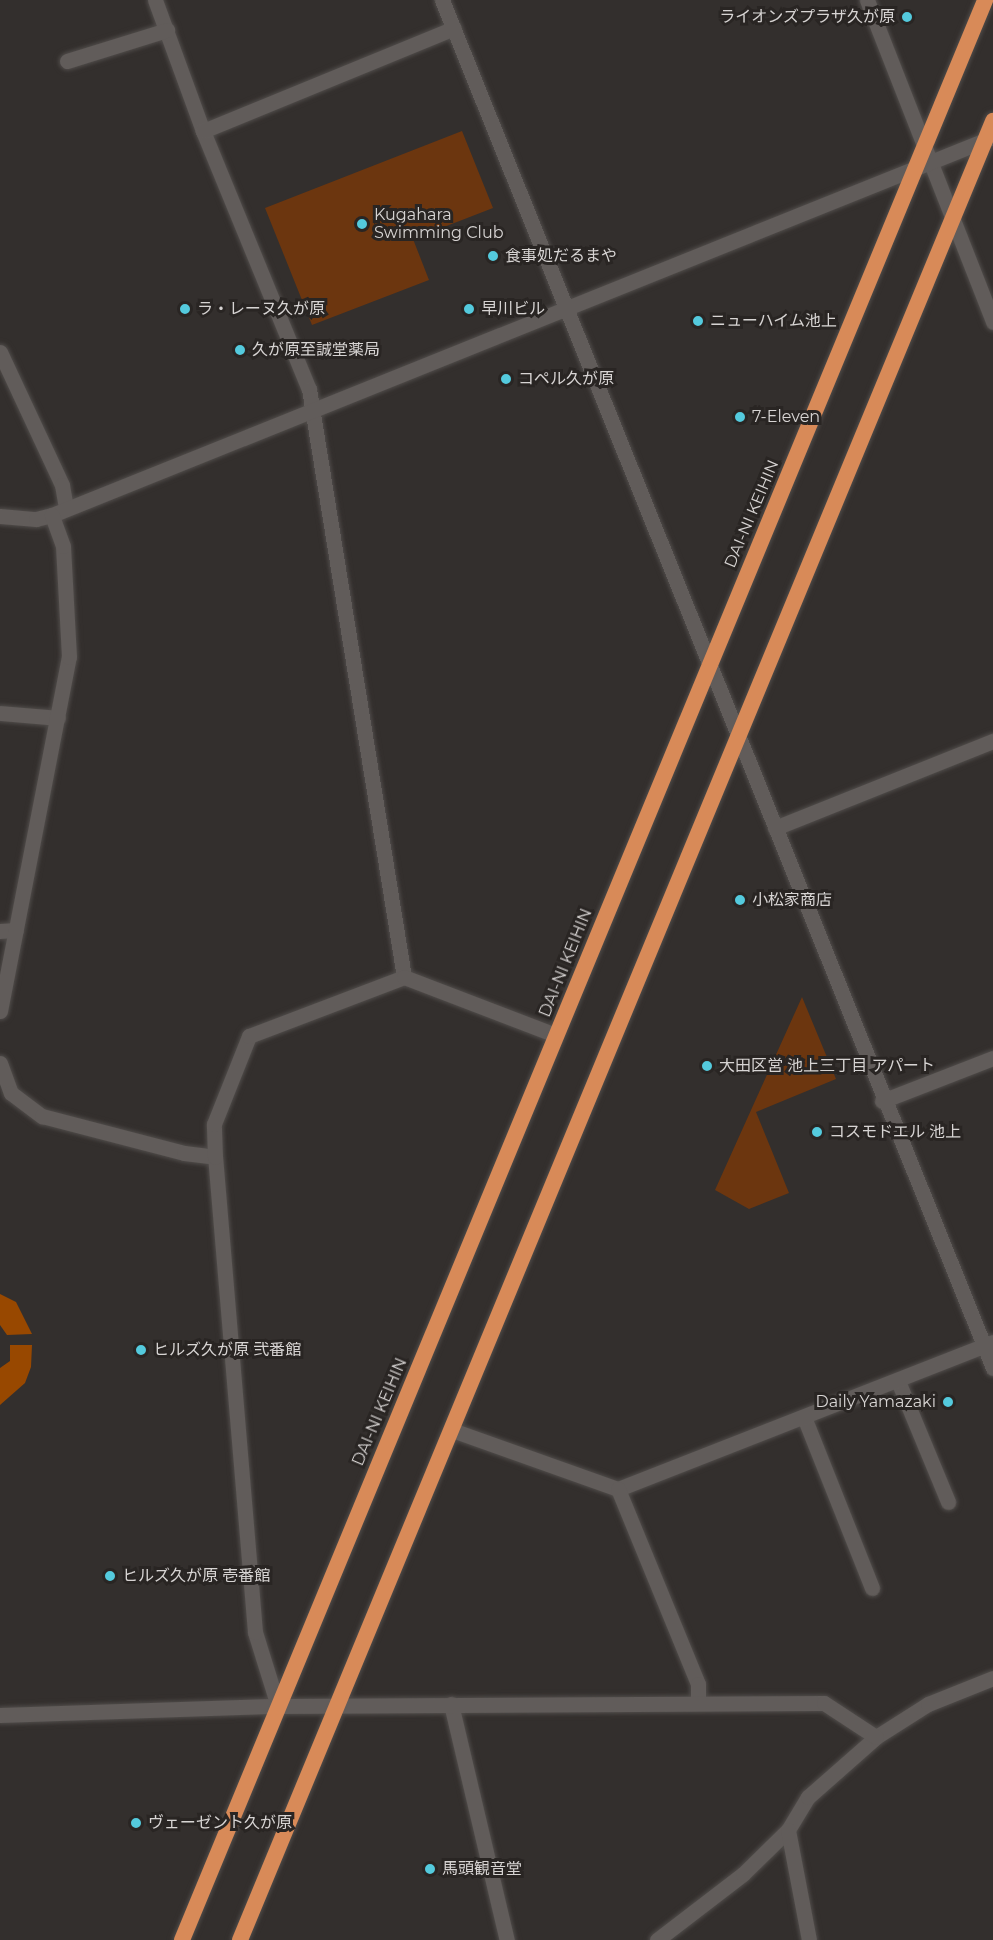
<!DOCTYPE html>
<meta charset="utf-8">
<style>
body{margin:0}
#map{position:relative;width:993px;height:1940px;overflow:hidden;background:#332f2d;font-family:Montserrat,"Noto Sans JP",sans-serif}
div>[style]{position:absolute}
.green>*{inset:0;background:#6c360f}
.water>*{inset:0;background:#984800}
.roads{filter:drop-shadow(0 0 2px #504c4a) drop-shadow(0 0 2px #504c4a)}
.service>*{height:15px;margin:-7.5px;padding:0 7.5px;transform-origin:7.5px;border-radius:7.5px;background:#615c5a}
.minor>*{height:15px;margin:-7.5px;padding:0 7.5px;transform-origin:7.5px;border-radius:7.5px;background:#615c5a}
.tertiary>*{height:15px;margin:-7.5px;padding:0 7.5px;transform-origin:7.5px;border-radius:7.5px;background:#615c5a}
.trunk>*{height:16px;margin:-8px;padding:0 8px;transform-origin:8px;border-radius:8px;background:#d88a58}
.dots>*{width:16px;height:16px;translate:-50% -50%;box-sizing:border-box;border:3px solid #292523;border-radius:50%}
span{translate:-50% -50%;white-space:nowrap;text-align:center;line-height:1.15;-webkit-text-stroke:6px #292523;paint-order:stroke}
.poi-label{font-size:16px;color:#d7d4d3}
.right{translate:-100% -50%;text-align:right}
.left{translate:0 -50%;text-align:left}
.street-label{font-size:16px;color:#d7d4d3}
</style>
<div id="map">
<div class="green">
<i style="clip-path:polygon(462px 131px,493px 208px,413px 239px,429px 280px,312px 325px,265px 208px)"></i>
<i style="clip-path:polygon(802px 997px,836px 1079px,756px 1112px,789px 1193px,749px 1209px,715px 1190px)"></i>
</div>
<div class="water">
<i style="clip-path:polygon(0 1294px,16px 1302px,32px 1334px,7px 1335px,0 1325px)"></i>
<i style="clip-path:polygon(10px 1345px,32px 1345px,31px 1367px,25px 1383px,0 1405px,0 1368px,10px 1361px)"></i>
</div>
<div class="roads">
<div class="service">
<i style="left:0;top:713px;width:58px;rotate:4.9deg"></i>
<i style="left:882px;top:1101px;width:119px;rotate:-21.2deg"></i>
<i style="left:898px;top:1381px;width:131px;rotate:67.5deg"></i>
<i style="left:804px;top:1417px;width:184px;rotate:68.3deg"></i>
</div>
<div class="minor">
<i style="left:155px;top:0;width:140px;rotate:69.9deg"></i>
<i style="left:203px;top:131px;width:279px;rotate:67.7deg"></i>
<i style="left:309px;top:389px;width:596px;rotate:80.82deg"></i>
<i style="left:867px;top:0;width:346px;rotate:68.6deg"></i>
<i style="left:67px;top:61px;width:105px;rotate:-17.2deg"></i>
<i style="left:203px;top:131px;width:271px;rotate:-22.3deg"></i>
<i style="left:0;top:352px;width:147px;rotate:65deg"></i>
<i style="left:62px;top:485px;width:22px;rotate:80deg"></i>
<i style="left:0;top:516px;width:36px;rotate:5deg"></i>
<i style="left:36px;top:519px;width:16px;rotate:-14deg"></i>
<i style="left:52px;top:515px;width:1014px;rotate:-21.89deg"></i>
<i style="left:775px;top:828px;width:235px;rotate:-21.8deg"></i>
<i style="left:0;top:931px;width:16px;rotate:-4deg"></i>
<i style="left:0;top:1011px;width:361px;rotate:-79deg"></i>
<i style="left:69px;top:657px;width:111px;rotate:-93.1deg"></i>
<i style="left:63px;top:546px;width:33px;rotate:-110deg"></i>
<i style="left:0;top:1063px;width:32px;rotate:70deg"></i>
<i style="left:11px;top:1093px;width:39px;rotate:37deg"></i>
<i style="left:42px;top:1116px;width:147px;rotate:14.6deg"></i>
<i style="left:184px;top:1153px;width:31px;rotate:7deg"></i>
<i style="left:452px;top:1430px;width:176px;rotate:19.6deg"></i>
<i style="left:618px;top:1489px;width:403px;rotate:-21.4deg"></i>
<i style="left:618px;top:1489px;width:211px;rotate:67.7deg"></i>
<i style="left:698px;top:1684px;width:18px;rotate:90deg"></i>
<i style="left:451px;top:1704px;width:243px;rotate:76.7deg"></i>
<i style="left:278px;top:1706px;width:77px;rotate:-107.3deg"></i>
<i style="left:255px;top:1632px;width:477px;rotate:-94.8deg"></i>
<i style="left:215px;top:1157px;width:33px;rotate:-92deg"></i>
<i style="left:214px;top:1124px;width:95px;rotate:-68.3deg"></i>
<i style="left:249px;top:1036px;width:166px;rotate:-20.8deg"></i>
<i style="left:404px;top:977px;width:163px;rotate:20.9deg"></i>
<i style="left:657px;top:1940px;width:108px;rotate:-37.5deg"></i>
<i style="left:743px;top:1874px;width:63px;rotate:-44.4deg"></i>
<i style="left:788px;top:1830px;width:39px;rotate:-59deg"></i>
<i style="left:808px;top:1797px;width:91px;rotate:-41.4deg"></i>
<i style="left:876px;top:1737px;width:62px;rotate:-32.4deg"></i>
<i style="left:928px;top:1704px;width:70px;rotate:-21.8deg"></i>
</div>
<div class="tertiary">
<i style="left:442px;top:0;width:1475px;rotate:68.06deg"></i>
<i style="left:0;top:1715px;width:278px;rotate:-1.9deg"></i>
<i style="left:278px;top:1706px;width:546px;rotate:-0.31deg"></i>
<i style="left:824px;top:1703px;width:62px;rotate:33.2deg"></i>
<i style="left:788px;top:1830px;width:112px;rotate:79.2deg"></i>
</div>
<div class="trunk">
<i style="left:182px;top:1940px;width:2100px;rotate:-67.51deg"></i>
<i style="left:240px;top:1940px;width:1969px;rotate:-67.51deg"></i>
</div>
</div>
<div class="dots">
<i style="left:907px;top:17px;background:#54cadd"></i>
<i style="left:362px;top:224px;background:#54cadd"></i>
<i style="left:493px;top:256px;background:#54cadd"></i>
<i style="left:185px;top:309px;background:#54cadd"></i>
<i style="left:469px;top:309px;background:#54cadd"></i>
<i style="left:698px;top:321px;background:#54cadd"></i>
<i style="left:240px;top:350px;background:#54cadd"></i>
<i style="left:506px;top:379px;background:#54cadd"></i>
<i style="left:740px;top:417px;background:#54cadd"></i>
<i style="left:740px;top:900px;background:#54cadd"></i>
<i style="left:707px;top:1066px;background:#54cadd"></i>
<i style="left:817px;top:1132px;background:#54cadd"></i>
<i style="left:141px;top:1350px;background:#54cadd"></i>
<i style="left:948px;top:1402px;background:#54cadd"></i>
<i style="left:110px;top:1576px;background:#54cadd"></i>
<i style="left:136px;top:1823px;background:#54cadd"></i>
<i style="left:430px;top:1869px;background:#54cadd"></i>
</div>
<div class="poi-label">
<span class="right" style="left:895px;top:17px">ライオンズプラザ久が原</span>
<span class="left" style="left:374px;top:224px">Kugahara<br>Swimming Club</span>
<span class="left" style="left:505px;top:256px">食事処だるまや</span>
<span class="left" style="left:197px;top:309px">ラ・レーヌ久が原</span>
<span class="left" style="left:481px;top:309px">早川ビル</span>
<span class="left" style="left:710px;top:321px">ニューハイム池上</span>
<span class="left" style="left:252px;top:350px">久が原至誠堂薬局</span>
<span class="left" style="left:518px;top:379px">コペル久が原</span>
<span class="left" style="left:752px;top:417px">7-Eleven</span>
<span class="left" style="left:752px;top:900px">小松家商店</span>
<span class="left" style="left:719px;top:1066px">大田区営 池上三丁目 アパート</span>
<span class="left" style="left:829px;top:1132px">コスモドエル 池上</span>
<span class="left" style="left:153px;top:1350px">ヒルズ久が原 弐番館</span>
<span class="right" style="left:936px;top:1402px">Daily Yamazaki</span>
<span class="left" style="left:122px;top:1576px">ヒルズ久が原 壱番館</span>
<span class="left" style="left:148px;top:1823px">ヴェーゼント久が原</span>
<span class="left" style="left:442px;top:1869px">馬頭観音堂</span>
</div>
<div class="street-label">
<span style="left:752px;top:514px;rotate:-67deg">DAI-NI KEIHIN</span>
<span style="left:566px;top:963px;rotate:-68deg">DAI-NI KEIHIN</span>
<span style="left:380px;top:1412px;rotate:-67deg">DAI-NI KEIHIN</span>
</div>
</div>
